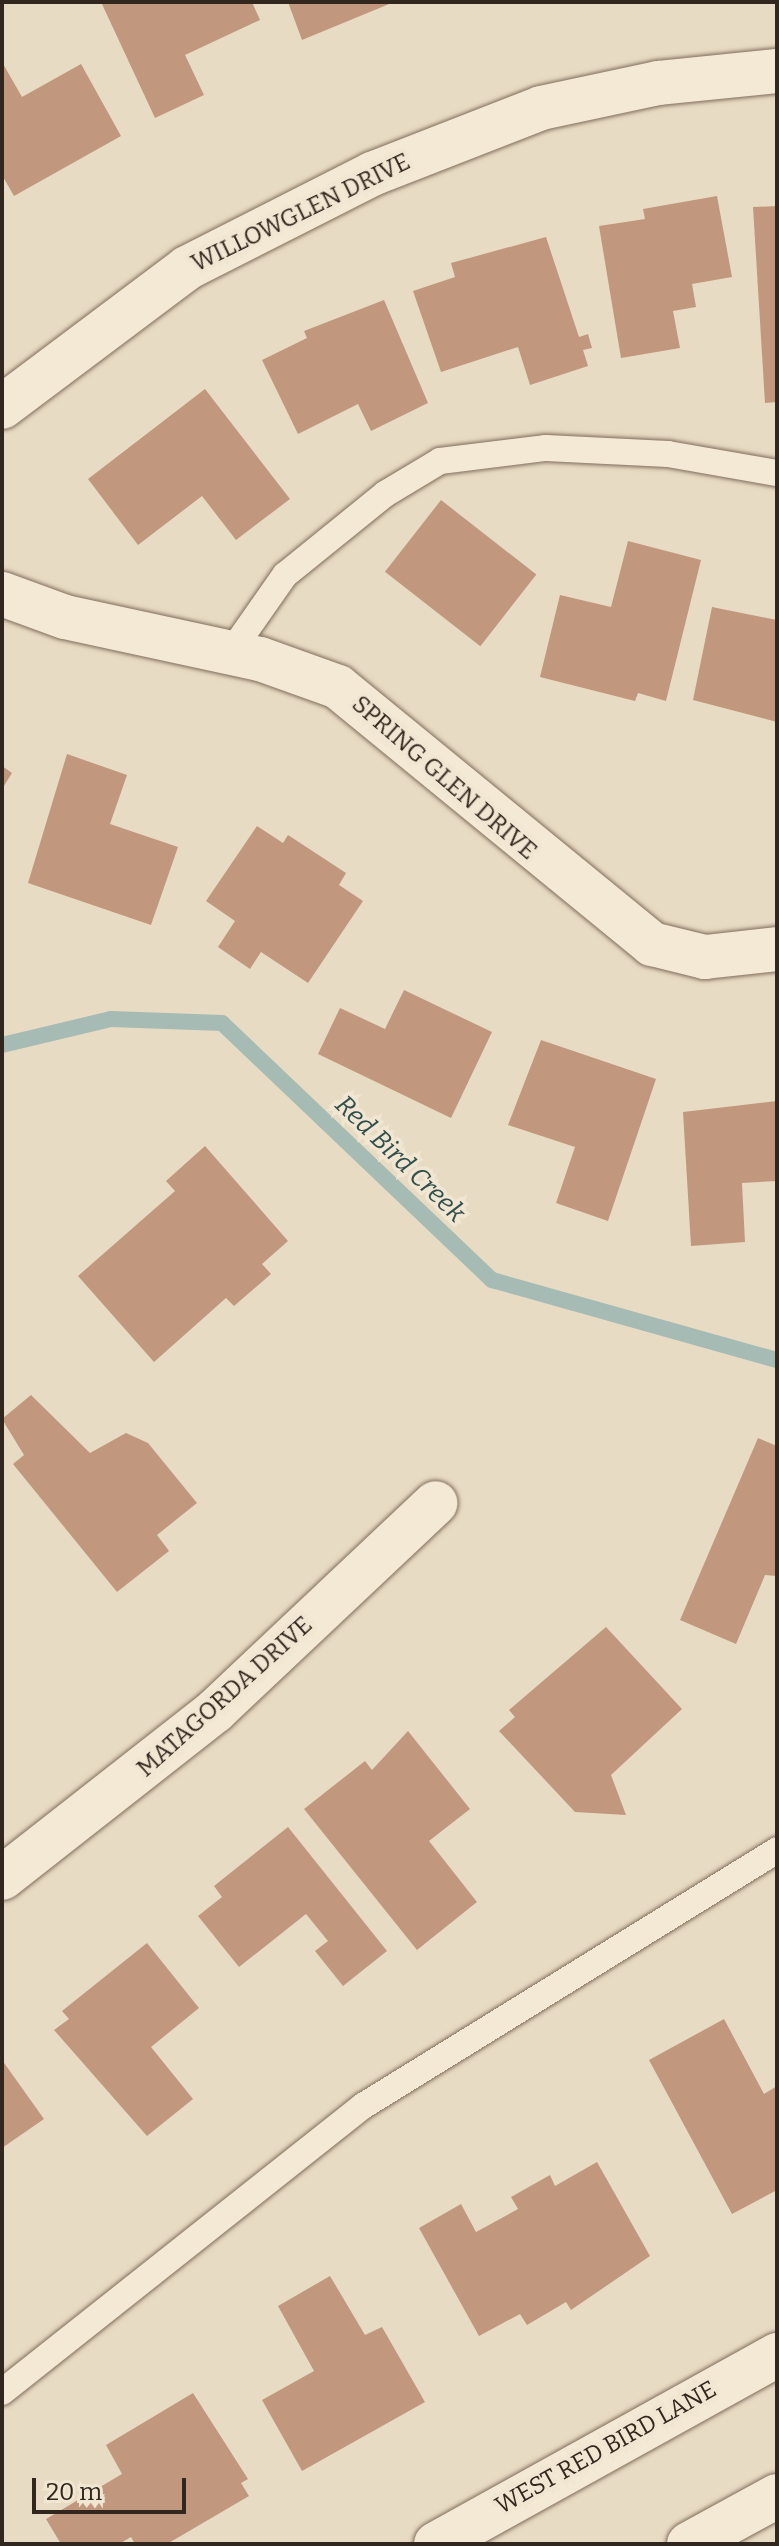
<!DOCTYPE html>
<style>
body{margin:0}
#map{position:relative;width:779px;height:2546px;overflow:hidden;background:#e8dbc3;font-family:Bitter,serif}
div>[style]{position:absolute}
.stream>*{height:16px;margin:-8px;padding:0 8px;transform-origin:8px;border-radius:8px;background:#a5bbb4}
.building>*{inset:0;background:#c1977e;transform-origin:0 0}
.roads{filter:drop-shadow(0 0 2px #806d5c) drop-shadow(0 0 2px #806d5c)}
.lane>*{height:26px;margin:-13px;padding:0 13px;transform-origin:13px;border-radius:13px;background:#f4e9d5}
.street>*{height:44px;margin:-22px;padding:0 22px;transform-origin:22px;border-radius:22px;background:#f4e9d5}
.secondary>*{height:44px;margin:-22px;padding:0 22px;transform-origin:22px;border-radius:22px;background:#f4e9d5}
span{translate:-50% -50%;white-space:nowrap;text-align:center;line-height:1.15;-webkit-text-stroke:7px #f0e6d2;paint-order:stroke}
.street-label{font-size:24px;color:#31271e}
.water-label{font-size:26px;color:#304f4c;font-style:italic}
.frame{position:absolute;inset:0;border:4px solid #31271e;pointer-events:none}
.scale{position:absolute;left:32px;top:2478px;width:154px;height:36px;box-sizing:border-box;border:4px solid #31271e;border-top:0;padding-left:10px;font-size:24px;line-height:28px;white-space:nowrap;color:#31271e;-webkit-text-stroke:6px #f0e6d2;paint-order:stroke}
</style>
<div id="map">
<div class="stream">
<i style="left:2px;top:1045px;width:112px;rotate:-13.4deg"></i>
<i style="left:111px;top:1019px;width:111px;rotate:2.1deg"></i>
<i style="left:222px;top:1023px;width:373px;rotate:43.6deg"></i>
<i style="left:492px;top:1280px;width:296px;rotate:15.7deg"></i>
</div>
<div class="building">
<i style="clip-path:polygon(101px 2px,252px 2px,260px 20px,185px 55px,204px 95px,155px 118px)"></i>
<i style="clip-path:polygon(288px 2px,394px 2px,302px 40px)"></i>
<i style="clip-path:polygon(2px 62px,22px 97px,81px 64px,121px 136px,14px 196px,2px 175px)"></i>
<i style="clip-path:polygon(717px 196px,732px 277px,692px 284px,696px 307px,673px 311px,680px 348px,621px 358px,599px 226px,645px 219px,643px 209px)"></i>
<i style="clip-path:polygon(777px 206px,777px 402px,765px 403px,753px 207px)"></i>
<i style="clip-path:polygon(546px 237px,579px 337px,588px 334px,592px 348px,583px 350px,588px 366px,530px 385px,518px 347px,441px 372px,413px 291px,455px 277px,451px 263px)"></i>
<i style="clip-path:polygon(384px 300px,428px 403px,371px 431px,358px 404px,298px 434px,262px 360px,307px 338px,304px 331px)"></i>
<i style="clip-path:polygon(205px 389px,290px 499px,236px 540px,202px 496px,138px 545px,88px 479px)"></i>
<i style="left:441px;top:500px;width:121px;height:91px;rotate:38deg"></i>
<i style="clip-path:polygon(628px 541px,701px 560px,666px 701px,638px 693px,635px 701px,540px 677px,560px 595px,611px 607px)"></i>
<i style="clip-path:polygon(712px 607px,777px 620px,777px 722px,693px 700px)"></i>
<i style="clip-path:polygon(67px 754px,127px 775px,110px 824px,178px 847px,151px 925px,28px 883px)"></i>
<i style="clip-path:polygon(2px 766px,12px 773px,2px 789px)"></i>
<i style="clip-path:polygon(257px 826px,283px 843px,288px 835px,346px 873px,339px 885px,363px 901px,308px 983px,261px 952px,250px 969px,218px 947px,235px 921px,206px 901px)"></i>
<i style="clip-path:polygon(404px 990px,492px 1032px,451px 1118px,318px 1054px,340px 1008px,385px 1029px)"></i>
<i style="clip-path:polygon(541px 1040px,656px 1079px,608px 1221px,556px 1203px,575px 1147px,508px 1125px)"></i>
<i style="clip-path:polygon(777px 1101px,777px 1181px,742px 1183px,745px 1242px,691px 1246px,683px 1112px)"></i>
<i style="clip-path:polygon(205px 1146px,288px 1241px,262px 1264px,271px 1274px,234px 1306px,226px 1298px,154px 1362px,78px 1276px,175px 1191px,166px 1181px)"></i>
<i style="clip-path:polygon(31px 1395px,90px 1453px,126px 1433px,148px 1443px,197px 1503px,157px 1535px,169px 1551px,117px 1592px,13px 1464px,24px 1455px,2px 1419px)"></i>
<i style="clip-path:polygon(758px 1438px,777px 1446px,777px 1576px,765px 1575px,736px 1644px,680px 1620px)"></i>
<i style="clip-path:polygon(606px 1627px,682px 1709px,611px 1775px,626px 1815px,575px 1812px,499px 1731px,515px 1717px,509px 1710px)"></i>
<i style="clip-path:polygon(408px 1731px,470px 1809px,429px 1841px,477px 1902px,417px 1950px,304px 1809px,365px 1761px,372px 1770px)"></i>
<i style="clip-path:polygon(288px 1827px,387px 1951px,343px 1986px,315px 1951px,328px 1941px,306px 1914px,239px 1967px,198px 1916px,222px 1897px,214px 1886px)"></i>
<i style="clip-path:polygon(147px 1943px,199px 2008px,151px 2047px,193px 2099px,147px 2136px,54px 2030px,69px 2019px,62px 2011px)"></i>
<i style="clip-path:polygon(724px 2019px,764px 2094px,777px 2086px,777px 2190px,732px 2214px,649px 2060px)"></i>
<i style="clip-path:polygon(2px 2060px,44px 2119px,2px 2148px)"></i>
<i style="clip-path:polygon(597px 2162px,650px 2256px,571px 2310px,566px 2302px,527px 2325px,520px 2314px,479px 2336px,419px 2228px,461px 2204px,476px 2232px,518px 2209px,511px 2197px,550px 2175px,555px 2186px)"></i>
<i style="clip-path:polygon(330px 2276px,365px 2335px,382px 2327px,425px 2402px,302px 2471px,262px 2400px,314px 2371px,278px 2306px)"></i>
<i style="clip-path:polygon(193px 2393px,248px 2479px,241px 2483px,249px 2496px,167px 2544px,135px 2544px,131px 2537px,119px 2544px,61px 2544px,46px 2519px,122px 2474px,106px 2445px)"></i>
</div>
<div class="roads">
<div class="lane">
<i style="left:231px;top:652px;width:94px;rotate:-55deg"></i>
<i style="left:285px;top:575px;width:129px;rotate:-39deg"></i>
<i style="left:385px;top:494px;width:64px;rotate:-31deg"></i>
<i style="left:440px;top:461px;width:107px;rotate:-7deg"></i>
<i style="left:546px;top:448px;width:122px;rotate:2.8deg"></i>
<i style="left:668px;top:454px;width:111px;rotate:9.9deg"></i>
<i style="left:2px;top:2392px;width:461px;rotate:-38.4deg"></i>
<i style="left:363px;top:2106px;width:487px;rotate:-31.7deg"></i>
</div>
<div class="street">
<i style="left:2px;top:407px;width:231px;rotate:-36.9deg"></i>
<i style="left:187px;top:268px;width:208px;rotate:-26.9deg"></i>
<i style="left:372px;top:174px;width:181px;rotate:-21.3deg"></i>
<i style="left:541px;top:108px;width:121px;rotate:-12deg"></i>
<i style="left:659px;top:83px;width:119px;rotate:-5.8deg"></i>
<i style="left:2px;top:594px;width:67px;rotate:20.1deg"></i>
<i style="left:65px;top:617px;width:199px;rotate:12.2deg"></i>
<i style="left:260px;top:659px;width:83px;rotate:19.7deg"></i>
<i style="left:338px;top:687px;width:406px;rotate:39.3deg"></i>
<i style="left:652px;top:944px;width:55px;rotate:13.8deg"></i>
<i style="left:705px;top:957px;width:72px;rotate:-6.3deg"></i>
<i style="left:2px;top:1878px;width:271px;rotate:-38.1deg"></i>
<i style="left:215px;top:1711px;width:303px;rotate:-43.3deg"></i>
</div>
<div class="secondary">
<i style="left:436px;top:2544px;width:390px;rotate:-29deg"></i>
<i style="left:689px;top:2544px;width:100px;rotate:-28.6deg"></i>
</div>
</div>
<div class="street-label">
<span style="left:301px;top:213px;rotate:-26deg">WILLOWGLEN DRIVE</span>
<span style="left:444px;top:778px;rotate:41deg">SPRING GLEN DRIVE</span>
<span style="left:225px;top:1697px;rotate:-42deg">MATAGORDA DRIVE</span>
<span style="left:606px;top:2448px;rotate:-29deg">WEST RED BIRD LANE</span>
</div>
<div class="water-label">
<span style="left:400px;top:1159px;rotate:44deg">Red Bird Creek</span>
</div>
<div class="frame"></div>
<div class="scale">20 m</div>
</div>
